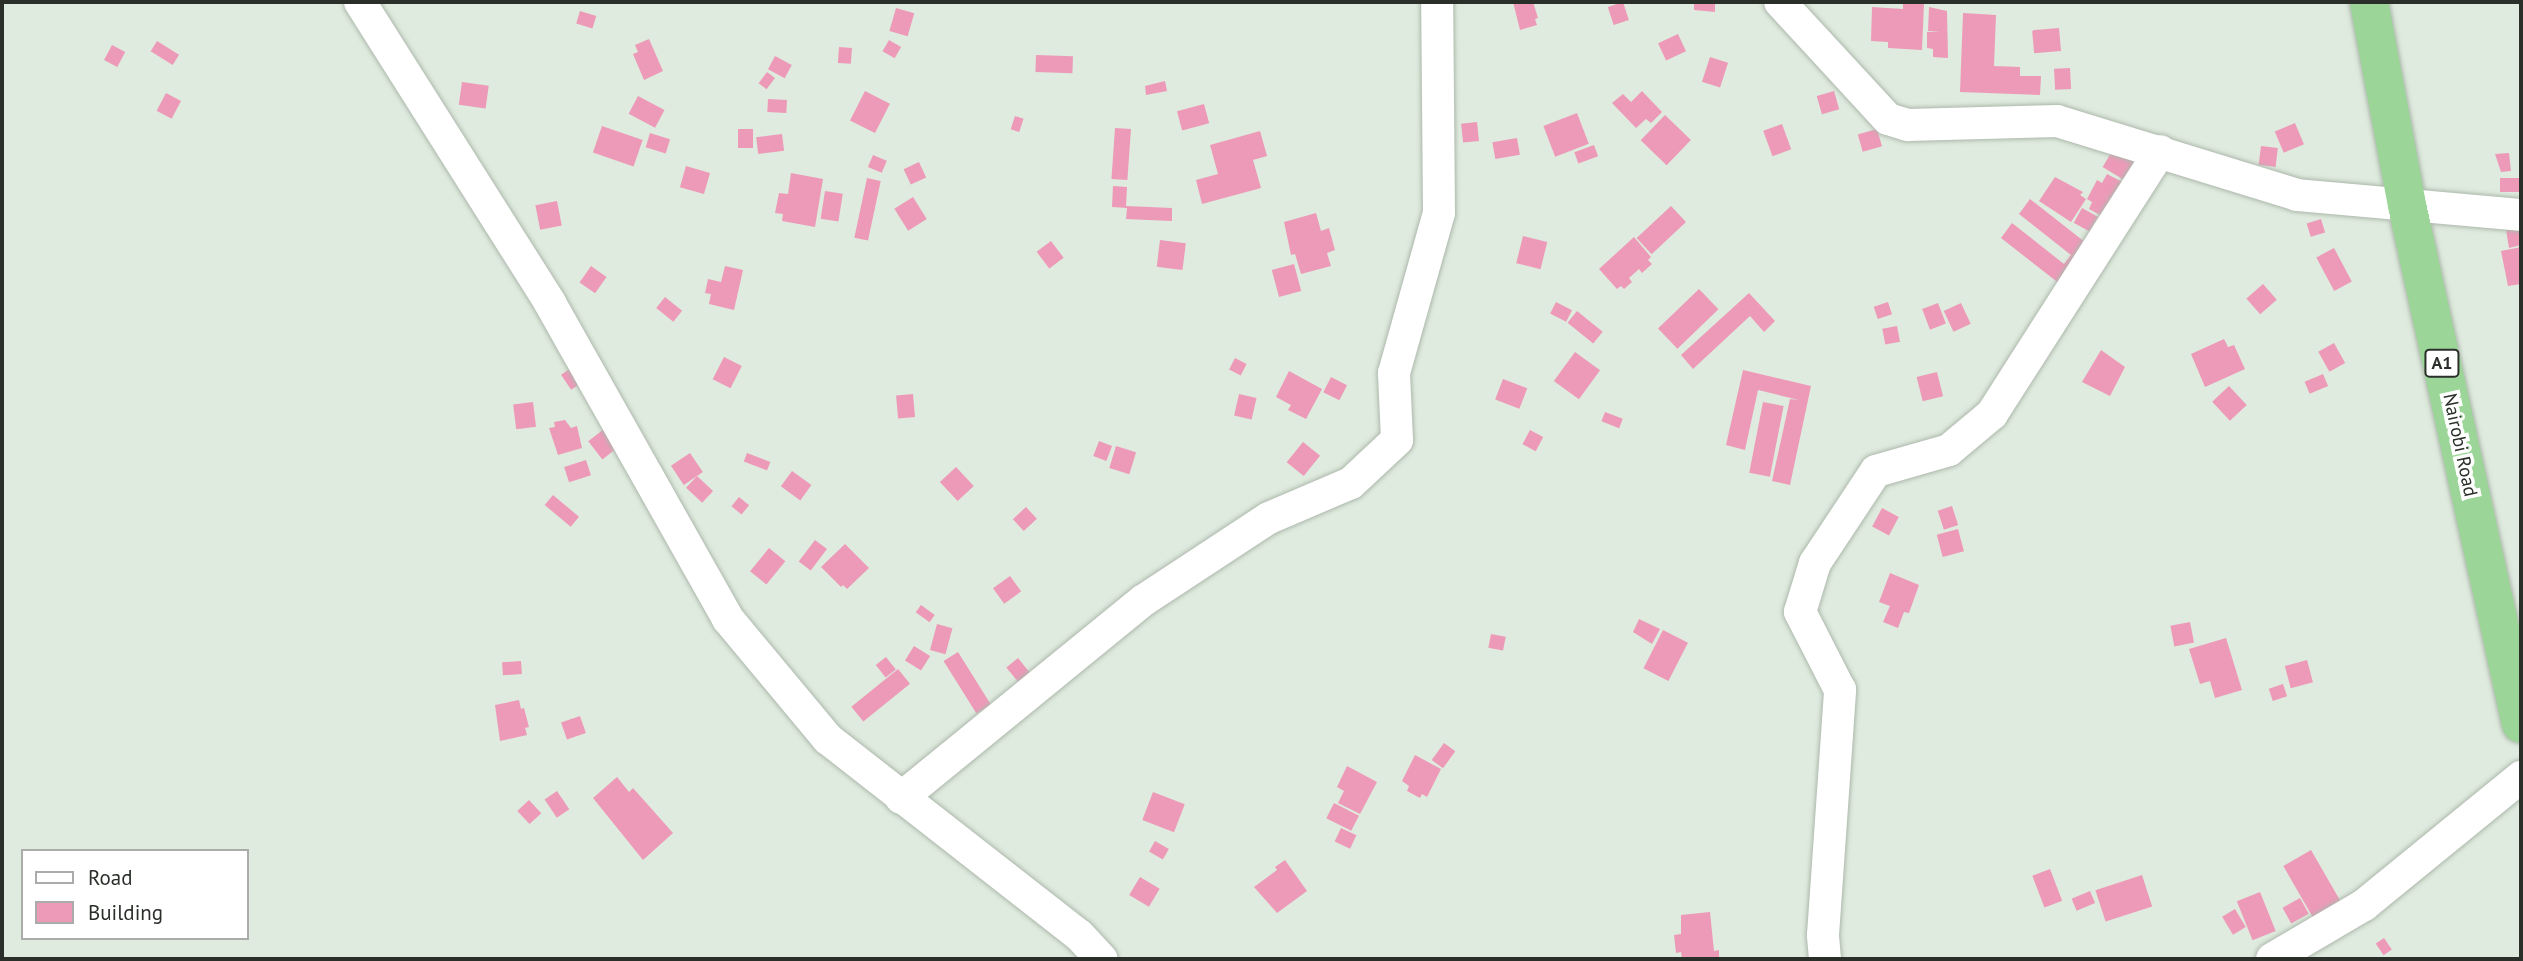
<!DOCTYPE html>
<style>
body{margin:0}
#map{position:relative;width:2523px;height:961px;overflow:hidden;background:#dfebde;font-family:"PT Sans",sans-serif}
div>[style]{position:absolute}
.building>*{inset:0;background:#ed9ab9;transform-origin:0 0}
.roads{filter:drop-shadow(0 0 2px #adb8ac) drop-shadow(0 0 2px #adb8ac)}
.minor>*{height:32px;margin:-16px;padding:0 16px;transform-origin:16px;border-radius:16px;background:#fff}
.highway>*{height:38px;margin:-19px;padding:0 19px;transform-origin:19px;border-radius:19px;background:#9bd698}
span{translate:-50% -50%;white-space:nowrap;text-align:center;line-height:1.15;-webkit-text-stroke:7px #fff;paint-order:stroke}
.shield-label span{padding:2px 5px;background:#fff;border:2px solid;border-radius:5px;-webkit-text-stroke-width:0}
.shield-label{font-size:18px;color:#2a2f2a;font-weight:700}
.street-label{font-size:19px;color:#2a2f2a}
.frame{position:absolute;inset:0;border:4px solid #2a2f2a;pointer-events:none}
.legend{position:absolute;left:21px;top:849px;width:228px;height:91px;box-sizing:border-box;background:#fff;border:2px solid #aaacaa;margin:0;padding:9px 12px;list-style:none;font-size:21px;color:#2a2f2a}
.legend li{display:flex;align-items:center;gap:14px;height:35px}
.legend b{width:35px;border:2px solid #aaacaa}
</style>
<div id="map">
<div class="building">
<i style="clip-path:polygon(1513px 2px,1533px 2px,1538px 18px,1535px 19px,1537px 25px,1520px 30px)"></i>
<i style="left:1623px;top:2px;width:19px;height:16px;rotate:72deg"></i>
<i style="clip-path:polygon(1694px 2px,1715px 2px,1715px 12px,1694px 10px)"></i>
<i style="clip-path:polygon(1903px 3px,1924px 4px,1922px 50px,1888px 48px,1888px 42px,1871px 41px,1872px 7px,1903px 9px)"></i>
<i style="clip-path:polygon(1929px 7px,1947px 11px,1948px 58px,1933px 57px,1933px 49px,1927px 48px,1927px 32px,1940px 32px,1928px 31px)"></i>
<i style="left:896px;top:8px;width:19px;height:24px;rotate:16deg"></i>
<i style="left:580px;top:11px;width:17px;height:13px;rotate:17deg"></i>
<i style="clip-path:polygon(1963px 13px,1996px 15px,1994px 66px,2020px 67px,2020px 76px,2041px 76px,2040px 95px,1960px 92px)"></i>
<i style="left:2059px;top:28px;width:23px;height:27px;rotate:85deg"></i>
<i style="left:1678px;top:34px;width:19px;height:22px;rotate:65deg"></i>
<i style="clip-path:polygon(649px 39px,663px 71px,644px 80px,633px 54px,638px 52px,635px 45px)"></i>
<i style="left:889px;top:40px;width:14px;height:13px;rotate:30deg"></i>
<i style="left:157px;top:41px;width:26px;height:12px;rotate:32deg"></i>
<i style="left:112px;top:45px;width:15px;height:17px;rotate:28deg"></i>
<i style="left:839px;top:47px;width:13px;height:16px;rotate:4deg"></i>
<i style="left:1036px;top:55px;width:37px;height:17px;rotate:2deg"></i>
<i style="left:775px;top:56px;width:19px;height:15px;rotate:28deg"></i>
<i style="left:1710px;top:57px;width:19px;height:26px;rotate:18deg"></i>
<i style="left:2070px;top:68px;width:21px;height:16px;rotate:87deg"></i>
<i style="left:767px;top:72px;width:10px;height:14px;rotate:37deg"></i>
<i style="clip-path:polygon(1165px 81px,1167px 91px,1146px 95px,1145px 86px)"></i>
<i style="left:462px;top:82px;width:27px;height:23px;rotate:8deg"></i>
<i style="left:865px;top:91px;width:28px;height:33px;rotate:27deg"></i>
<i style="clip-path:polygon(1642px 91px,1662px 112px,1651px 123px,1646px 119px,1636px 128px,1612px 103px,1623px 94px,1631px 102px)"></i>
<i style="left:1834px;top:91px;width:19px;height:18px;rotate:74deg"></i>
<i style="left:166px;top:93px;width:17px;height:20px;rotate:28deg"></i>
<i style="left:638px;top:96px;width:30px;height:20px;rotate:28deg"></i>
<i style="left:768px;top:99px;width:19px;height:13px;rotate:3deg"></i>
<i style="left:1204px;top:104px;width:20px;height:28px;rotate:75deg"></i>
<i style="left:1577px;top:113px;width:33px;height:36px;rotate:69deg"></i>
<i style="left:1665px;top:115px;width:36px;height:35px;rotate:44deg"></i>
<i style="left:1015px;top:116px;width:9px;height:14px;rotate:18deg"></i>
<i style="left:1477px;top:122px;width:19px;height:16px;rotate:84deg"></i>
<i style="left:2295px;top:123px;width:23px;height:22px;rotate:67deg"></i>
<i style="left:1782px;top:124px;width:27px;height:20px;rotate:70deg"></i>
<i style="left:602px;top:126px;width:43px;height:28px;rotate:19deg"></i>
<i style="left:1115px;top:128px;width:16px;height:51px;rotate:4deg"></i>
<i style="left:738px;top:129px;width:15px;height:19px"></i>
<i style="left:1877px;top:129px;width:18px;height:20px;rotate:74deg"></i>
<i style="clip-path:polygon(1260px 131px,1267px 156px,1253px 160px,1261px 188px,1202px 204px,1196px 180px,1218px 174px,1210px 145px)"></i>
<i style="left:650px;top:133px;width:21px;height:15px;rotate:17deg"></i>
<i style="left:782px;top:134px;width:17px;height:26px;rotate:83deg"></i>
<i style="left:1517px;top:138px;width:17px;height:25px;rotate:80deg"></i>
<i style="left:2117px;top:143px;width:29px;height:28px;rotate:31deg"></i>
<i style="left:1594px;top:145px;width:12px;height:21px;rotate:70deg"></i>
<i style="left:2261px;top:146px;width:17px;height:19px;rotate:7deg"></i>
<i style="clip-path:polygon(2509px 153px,2511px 171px,2501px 172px,2495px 154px)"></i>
<i style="left:873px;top:155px;width:15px;height:13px;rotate:23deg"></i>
<i style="left:919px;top:162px;width:17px;height:17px;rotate:65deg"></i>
<i style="left:686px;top:166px;width:25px;height:22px;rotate:16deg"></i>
<i style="clip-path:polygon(791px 173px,823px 179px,815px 227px,782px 221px,783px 214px,775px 213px,779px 193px,788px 194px)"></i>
<i style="clip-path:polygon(2107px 174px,2130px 186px,2111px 221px,2089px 209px,2092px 202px,2087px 199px,2097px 180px,2102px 183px)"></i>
<i style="clip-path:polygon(2055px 177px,2083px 192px,2080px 195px,2086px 199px,2071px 222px,2039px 201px)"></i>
<i style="left:867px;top:178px;width:14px;height:61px;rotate:12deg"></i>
<i style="left:2500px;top:178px;width:21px;height:14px"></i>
<i style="clip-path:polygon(1113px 186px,1127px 187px,1126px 206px,1172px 208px,1172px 221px,1126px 219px,1127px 208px,1112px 207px)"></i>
<i style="left:825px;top:191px;width:18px;height:28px;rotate:9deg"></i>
<i style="left:913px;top:197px;width:26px;height:22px;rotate:58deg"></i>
<i style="clip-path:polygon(2030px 199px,2095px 250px,2065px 288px,2001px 238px,2012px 223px,2064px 264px,2071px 255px,2019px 214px)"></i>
<i style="left:557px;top:201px;width:25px;height:22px;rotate:79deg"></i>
<i style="left:1671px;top:206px;width:22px;height:47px;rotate:47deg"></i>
<i style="left:2082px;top:208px;width:18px;height:17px;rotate:29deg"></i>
<i style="clip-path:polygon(1316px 213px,1321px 231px,1329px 228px,1335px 250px,1327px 253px,1331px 266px,1301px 274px,1295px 254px,1291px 255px,1284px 222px)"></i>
<i style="left:2321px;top:219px;width:14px;height:15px;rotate:73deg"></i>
<i style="clip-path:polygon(2521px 221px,2521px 245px,2509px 248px,2505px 224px)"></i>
<i style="left:1523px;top:236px;width:25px;height:28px;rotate:14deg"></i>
<i style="clip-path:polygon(1634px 237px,1651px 257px,1648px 260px,1652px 264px,1642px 273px,1639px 269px,1629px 278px,1632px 282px,1624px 289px,1621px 286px,1617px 289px,1599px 269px)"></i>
<i style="left:1160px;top:240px;width:26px;height:27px;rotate:7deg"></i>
<i style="left:1051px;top:241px;width:21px;height:18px;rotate:53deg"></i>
<i style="clip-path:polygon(2521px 247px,2521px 284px,2508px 286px,2501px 251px)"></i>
<i style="left:2334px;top:248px;width:38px;height:20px;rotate:62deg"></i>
<i style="left:1294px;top:264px;width:28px;height:23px;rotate:75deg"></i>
<i style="left:591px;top:266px;width:19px;height:20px;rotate:35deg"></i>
<i style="clip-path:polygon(725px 266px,743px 270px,734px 310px,709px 304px,711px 294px,705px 293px,708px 279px,721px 282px)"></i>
<i style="left:2263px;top:284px;width:21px;height:22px;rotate:49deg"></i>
<i style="left:1699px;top:289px;width:28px;height:57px;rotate:46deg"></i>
<i style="clip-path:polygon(1749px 293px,1775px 321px,1764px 332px,1750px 316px,1693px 369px,1681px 355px)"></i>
<i style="left:665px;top:297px;width:22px;height:14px;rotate:39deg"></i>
<i style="left:1556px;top:302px;width:18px;height:13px;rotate:27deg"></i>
<i style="left:1888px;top:302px;width:13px;height:15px;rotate:72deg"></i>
<i style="left:1938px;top:303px;width:22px;height:17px;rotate:69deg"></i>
<i style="left:1961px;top:303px;width:23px;height:19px;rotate:65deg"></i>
<i style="left:1577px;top:311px;width:33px;height:15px;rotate:39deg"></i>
<i style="left:1897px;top:326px;width:16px;height:15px;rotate:79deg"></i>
<i style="clip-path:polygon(2224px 339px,2228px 347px,2234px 345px,2245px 369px,2205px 387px,2191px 354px)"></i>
<i style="left:2334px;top:343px;width:23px;height:18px;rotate:61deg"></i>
<i style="clip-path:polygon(2101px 350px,2125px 367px,2110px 396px,2082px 382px)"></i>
<i style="left:1575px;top:352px;width:31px;height:36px;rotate:36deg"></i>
<i style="left:724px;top:357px;width:20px;height:25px;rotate:27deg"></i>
<i style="left:1235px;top:358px;width:13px;height:13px;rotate:27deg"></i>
<i style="left:571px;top:368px;width:18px;height:12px;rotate:56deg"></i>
<i style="clip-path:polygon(1743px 370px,1811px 386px,1790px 485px,1772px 481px,1790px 399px,1799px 400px,1758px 390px,1745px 450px,1726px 445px)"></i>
<i style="clip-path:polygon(1289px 371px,1322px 389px,1306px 419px,1288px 410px,1291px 405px,1276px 397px)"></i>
<i style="left:1937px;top:372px;width:25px;height:21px;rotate:76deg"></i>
<i style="left:2323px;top:374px;width:13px;height:20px;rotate:67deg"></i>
<i style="left:1331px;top:377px;width:18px;height:17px;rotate:27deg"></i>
<i style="left:1503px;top:379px;width:26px;height:22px;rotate:21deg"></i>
<i style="left:2229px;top:386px;width:26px;height:23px;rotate:47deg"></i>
<i style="left:913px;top:394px;width:23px;height:17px;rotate:85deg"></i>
<i style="left:1239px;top:394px;width:18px;height:22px;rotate:13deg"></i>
<i style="left:533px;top:402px;width:25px;height:20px;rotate:83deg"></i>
<i style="left:1763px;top:402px;width:21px;height:72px;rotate:11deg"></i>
<i style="left:1605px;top:412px;width:19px;height:10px;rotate:21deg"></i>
<i style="clip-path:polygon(565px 420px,571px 428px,577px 426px,582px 448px,558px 455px,549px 428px,555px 427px,554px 422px)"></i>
<i style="left:604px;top:429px;width:23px;height:20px;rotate:52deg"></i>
<i style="left:1530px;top:430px;width:15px;height:16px;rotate:28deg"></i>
<i style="left:1099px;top:441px;width:14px;height:16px;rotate:21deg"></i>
<i style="left:1303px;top:442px;width:22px;height:26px;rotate:39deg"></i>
<i style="left:1116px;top:446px;width:21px;height:23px;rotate:17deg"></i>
<i style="left:690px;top:453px;width:23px;height:23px;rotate:56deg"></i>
<i style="left:747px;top:453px;width:25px;height:9px;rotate:21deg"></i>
<i style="left:586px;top:460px;width:16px;height:23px;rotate:72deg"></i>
<i style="left:956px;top:467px;width:26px;height:22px;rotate:47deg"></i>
<i style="left:792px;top:471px;width:24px;height:19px;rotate:36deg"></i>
<i style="left:697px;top:476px;width:22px;height:16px;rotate:43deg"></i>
<i style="left:553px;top:495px;width:34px;height:13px;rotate:40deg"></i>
<i style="left:739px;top:497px;width:13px;height:12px;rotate:39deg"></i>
<i style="left:1952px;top:506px;width:20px;height:15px;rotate:72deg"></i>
<i style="left:1026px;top:507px;width:16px;height:18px;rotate:47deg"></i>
<i style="left:1882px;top:508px;width:19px;height:21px;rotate:28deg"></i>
<i style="left:1958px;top:529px;width:23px;height:22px;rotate:75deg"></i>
<i style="left:815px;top:540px;width:15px;height:27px;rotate:37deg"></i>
<i style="clip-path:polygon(845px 544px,869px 568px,847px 589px,843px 585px,841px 587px,821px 567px)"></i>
<i style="left:769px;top:548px;width:21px;height:30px;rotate:39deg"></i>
<i style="clip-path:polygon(1890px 573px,1919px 585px,1909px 613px,1904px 612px,1898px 628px,1883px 622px,1890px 606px,1879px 602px)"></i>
<i style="left:1010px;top:576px;width:19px;height:21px;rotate:54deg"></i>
<i style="left:921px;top:605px;width:17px;height:9px;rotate:36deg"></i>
<i style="clip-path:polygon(1639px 619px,1660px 629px,1652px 644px,1633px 632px)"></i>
<i style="left:2190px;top:622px;width:21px;height:20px;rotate:79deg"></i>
<i style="left:937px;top:624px;width:16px;height:27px;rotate:15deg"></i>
<i style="left:1663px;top:630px;width:28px;height:43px;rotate:27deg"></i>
<i style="left:1491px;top:634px;width:15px;height:14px;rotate:11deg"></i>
<i style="clip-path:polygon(2226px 638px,2242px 690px,2215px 698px,2210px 681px,2200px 684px,2189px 649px)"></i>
<i style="left:914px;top:646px;width:19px;height:17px;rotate:32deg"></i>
<i style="left:958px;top:652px;width:62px;height:17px;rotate:58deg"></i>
<i style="left:886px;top:657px;width:16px;height:13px;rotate:52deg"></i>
<i style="left:1018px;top:658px;width:26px;height:15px;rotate:51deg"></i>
<i style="left:2307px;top:660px;width:23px;height:23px;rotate:75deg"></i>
<i style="left:521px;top:661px;width:13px;height:19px;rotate:86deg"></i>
<i style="left:898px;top:669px;width:19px;height:60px;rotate:51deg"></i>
<i style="left:2283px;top:684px;width:13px;height:15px;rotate:72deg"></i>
<i style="clip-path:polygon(519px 700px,521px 709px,524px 708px,529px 727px,525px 728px,527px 735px,500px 741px,495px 705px)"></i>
<i style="left:580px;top:716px;width:18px;height:20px;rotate:71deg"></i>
<i style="left:1444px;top:743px;width:14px;height:21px;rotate:36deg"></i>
<i style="clip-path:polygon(1415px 755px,1441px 769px,1427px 797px,1422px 794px,1420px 798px,1407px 791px,1409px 786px,1402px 781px)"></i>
<i style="clip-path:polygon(1347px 766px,1377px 782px,1360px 814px,1338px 803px,1344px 791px,1337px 787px)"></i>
<i style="clip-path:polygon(617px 777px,629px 792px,633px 788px,673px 833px,643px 860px,593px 798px)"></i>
<i style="left:557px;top:791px;width:22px;height:15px;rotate:56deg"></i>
<i style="left:1153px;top:792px;width:34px;height:30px;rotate:21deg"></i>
<i style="left:529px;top:800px;width:18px;height:16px;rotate:47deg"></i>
<i style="left:1334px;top:803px;width:28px;height:17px;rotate:27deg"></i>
<i style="left:1341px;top:828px;width:17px;height:15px;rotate:25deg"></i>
<i style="left:1155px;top:841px;width:16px;height:12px;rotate:30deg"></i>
<i style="left:2311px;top:850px;width:64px;height:32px;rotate:60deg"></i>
<i style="clip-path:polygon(1285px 860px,1307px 891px,1277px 913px,1254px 887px,1277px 870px,1275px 867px)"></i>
<i style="left:2050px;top:869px;width:34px;height:19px;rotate:69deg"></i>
<i style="left:2142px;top:875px;width:33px;height:49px;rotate:72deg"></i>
<i style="left:1140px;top:877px;width:23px;height:21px;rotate:31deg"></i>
<i style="left:2090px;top:891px;width:13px;height:20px;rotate:67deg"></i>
<i style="left:2260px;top:892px;width:42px;height:25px;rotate:68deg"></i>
<i style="left:2300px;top:898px;width:18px;height:20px;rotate:61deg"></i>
<i style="left:2235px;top:909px;width:21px;height:15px;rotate:59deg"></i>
<i style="clip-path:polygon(1710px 912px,1714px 951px,1719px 950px,1719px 959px,1682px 959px,1681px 952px,1676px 953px,1674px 935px,1681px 934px,1681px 915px)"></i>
<i style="left:2384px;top:938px;width:14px;height:10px;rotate:56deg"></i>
</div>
<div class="roads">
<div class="minor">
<i style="left:360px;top:2px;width:356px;rotate:57.7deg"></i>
<i style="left:550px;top:303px;width:363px;rotate:60.6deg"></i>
<i style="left:728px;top:619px;width:156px;rotate:50.2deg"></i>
<i style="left:828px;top:739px;width:318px;rotate:38deg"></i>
<i style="left:1079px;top:935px;width:33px;rotate:47deg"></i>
<i style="left:1780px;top:2px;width:159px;rotate:47.3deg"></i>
<i style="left:1888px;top:119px;width:21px;rotate:17deg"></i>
<i style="left:1908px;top:125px;width:149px;rotate:-1.5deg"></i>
<i style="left:2057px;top:121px;width:251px;rotate:17.1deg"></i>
<i style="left:2297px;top:195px;width:225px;rotate:5.1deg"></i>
<i style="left:901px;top:798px;width:313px;rotate:-39.2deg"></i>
<i style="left:1144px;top:600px;width:149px;rotate:-33.3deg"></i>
<i style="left:1269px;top:518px;width:89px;rotate:-23.1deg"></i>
<i style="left:1351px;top:483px;width:63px;rotate:-43.1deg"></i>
<i style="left:1397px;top:440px;width:67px;rotate:-92.6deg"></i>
<i style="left:1394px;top:373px;width:166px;rotate:-74.3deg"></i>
<i style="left:1439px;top:213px;width:211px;rotate:-90.5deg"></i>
<i style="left:1825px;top:959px;width:24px;rotate:-95deg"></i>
<i style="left:1823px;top:935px;width:246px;rotate:-86deg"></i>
<i style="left:1840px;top:690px;width:88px;rotate:-117.1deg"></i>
<i style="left:1800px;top:612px;width:51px;rotate:-73deg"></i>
<i style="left:1815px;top:563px;width:110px;rotate:-56.5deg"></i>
<i style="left:1876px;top:471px;width:76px;rotate:-16deg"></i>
<i style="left:1949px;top:450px;width:56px;rotate:-39.9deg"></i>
<i style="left:1992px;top:414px;width:312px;rotate:-57.4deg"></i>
<i style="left:2272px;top:959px;width:107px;rotate:-30.4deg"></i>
<i style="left:2364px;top:905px;width:203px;rotate:-39.2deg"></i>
</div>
<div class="highway">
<i style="left:2369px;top:2px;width:207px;rotate:79.4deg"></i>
<i style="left:2407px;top:205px;width:531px;rotate:77.61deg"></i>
</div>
</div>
<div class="shield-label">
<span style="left:2442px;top:363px">A1</span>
</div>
<div class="street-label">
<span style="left:2460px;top:445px;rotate:78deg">Nairobi Road</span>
</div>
<div class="frame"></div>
<ul class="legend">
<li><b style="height:9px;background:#fff"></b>Road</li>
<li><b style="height:19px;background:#ed9ab9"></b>Building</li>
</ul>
</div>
